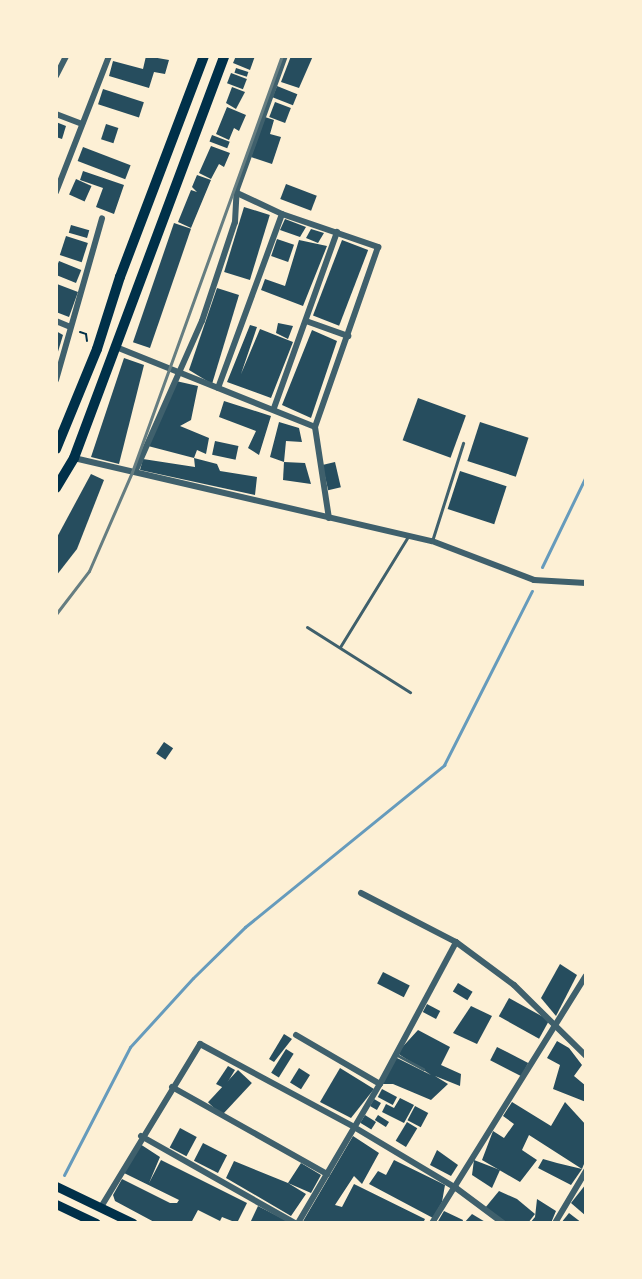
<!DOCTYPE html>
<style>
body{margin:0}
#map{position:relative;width:642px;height:1279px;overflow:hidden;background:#fdf0d5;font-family:"DM Sans",sans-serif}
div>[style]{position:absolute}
.stream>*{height:3px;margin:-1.5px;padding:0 1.5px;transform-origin:1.5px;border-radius:1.5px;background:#669bbc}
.building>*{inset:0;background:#264d5e;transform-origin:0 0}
.path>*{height:2px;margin:-1px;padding:0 1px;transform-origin:1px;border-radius:1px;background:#003049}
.service>*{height:3px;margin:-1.5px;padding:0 1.5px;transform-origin:1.5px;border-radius:1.5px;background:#3f606c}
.minor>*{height:6px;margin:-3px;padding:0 3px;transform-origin:3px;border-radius:3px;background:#3f606c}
.secondary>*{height:9px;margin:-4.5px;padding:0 4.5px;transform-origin:4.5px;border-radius:4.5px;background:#003049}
.primary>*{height:10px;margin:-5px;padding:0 5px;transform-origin:5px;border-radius:5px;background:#003049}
.rail>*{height:3px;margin:-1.5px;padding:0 1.5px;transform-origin:1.5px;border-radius:1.5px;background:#657d81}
span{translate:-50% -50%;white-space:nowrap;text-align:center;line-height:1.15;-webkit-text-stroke:7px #fdf0d5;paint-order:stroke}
.frame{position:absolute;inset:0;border:58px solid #fdf0d5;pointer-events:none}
</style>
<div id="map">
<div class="stream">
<i style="left:542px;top:567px;width:101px;rotate:-64.2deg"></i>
<i style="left:64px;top:1175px;width:144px;rotate:-62.7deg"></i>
<i style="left:130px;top:1047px;width:93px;rotate:-47.6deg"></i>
<i style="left:193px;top:978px;width:73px;rotate:-44.4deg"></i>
<i style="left:245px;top:927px;width:257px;rotate:-39.1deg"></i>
<i style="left:444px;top:765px;width:195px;rotate:-63.2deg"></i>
</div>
<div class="building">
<i style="clip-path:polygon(146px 56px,169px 60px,165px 74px,154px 72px,149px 88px,109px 76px,113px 61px,143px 69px)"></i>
<i style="clip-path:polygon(236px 56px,255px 56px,250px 70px,233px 63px)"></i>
<i style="clip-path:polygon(291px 56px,313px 56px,299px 88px,281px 82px)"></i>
<i style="left:236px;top:68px;width:13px;height:5px;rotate:18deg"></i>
<i style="left:231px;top:73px;width:17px;height:11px;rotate:21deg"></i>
<i style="left:277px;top:86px;width:22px;height:12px;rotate:22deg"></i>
<i style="clip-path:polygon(232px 87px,245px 92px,236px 109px,226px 103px)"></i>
<i style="left:103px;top:89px;width:43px;height:16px;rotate:18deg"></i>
<i style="left:275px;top:102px;width:17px;height:16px;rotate:21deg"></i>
<i style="clip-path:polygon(227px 107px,246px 115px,239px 131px,234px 128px,229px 140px,216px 134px)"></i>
<i style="clip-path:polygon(265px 117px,274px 120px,270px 134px,281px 137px,272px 164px,251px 157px)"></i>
<i style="clip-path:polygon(56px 122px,66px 126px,62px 139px,56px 137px)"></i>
<i style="left:106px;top:124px;width:13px;height:16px;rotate:18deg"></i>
<i style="left:212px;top:135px;width:19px;height:7px;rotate:21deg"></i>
<i style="clip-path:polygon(211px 146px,230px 153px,224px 167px,219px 164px,211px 179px,199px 173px)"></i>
<i style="left:83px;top:147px;width:51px;height:15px;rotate:21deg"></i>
<i style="clip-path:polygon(83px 171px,124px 185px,114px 214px,96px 207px,103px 188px,80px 180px)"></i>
<i style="clip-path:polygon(197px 175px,211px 180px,191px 228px,178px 222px,191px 190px,197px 192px,192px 187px)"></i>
<i style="left:76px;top:179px;width:17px;height:17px;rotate:24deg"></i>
<i style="left:286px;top:184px;width:33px;height:16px;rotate:21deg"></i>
<i style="left:244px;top:207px;width:27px;height:68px;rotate:17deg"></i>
<i style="clip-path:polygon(285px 219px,306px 227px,300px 237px,280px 230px)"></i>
<i style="left:174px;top:223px;width:18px;height:126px;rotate:19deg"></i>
<i style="left:71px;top:225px;width:19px;height:8px;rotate:16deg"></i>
<i style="clip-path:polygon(311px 229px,324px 233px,318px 243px,306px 238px)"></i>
<i style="left:66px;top:236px;width:23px;height:20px;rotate:18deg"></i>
<i style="left:277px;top:239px;width:18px;height:18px;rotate:19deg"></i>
<i style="clip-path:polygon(299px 240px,327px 246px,303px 306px,261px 290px,265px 279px,285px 286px)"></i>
<i style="left:342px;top:240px;width:28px;height:81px;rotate:21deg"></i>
<i style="left:59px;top:261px;width:24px;height:14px;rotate:22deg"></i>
<i style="clip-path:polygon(57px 284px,78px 292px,69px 317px,56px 312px)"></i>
<i style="clip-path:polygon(217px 288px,239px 295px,212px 384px,189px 370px)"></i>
<i style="clip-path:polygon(278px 323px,293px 326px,288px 339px,276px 333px)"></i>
<i style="clip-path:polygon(250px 325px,257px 327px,241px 374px,260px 329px,293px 342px,271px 398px,227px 382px)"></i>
<i style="clip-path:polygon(312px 330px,337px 341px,311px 418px,282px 405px)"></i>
<i style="clip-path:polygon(56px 331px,63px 335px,57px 355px,56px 355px)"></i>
<i style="clip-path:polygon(124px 358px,144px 365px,119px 464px,91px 457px)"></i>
<i style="clip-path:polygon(176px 381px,198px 386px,191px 420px,180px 426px,209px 438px,206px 454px,197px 450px,194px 458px,148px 446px)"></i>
<i style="left:418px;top:398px;width:51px;height:45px;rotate:20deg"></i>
<i style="clip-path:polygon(224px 401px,271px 416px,259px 455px,248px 448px,256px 431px,219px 417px)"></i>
<i style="clip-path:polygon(279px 422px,299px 428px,302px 442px,286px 441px,284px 462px,270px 457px)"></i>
<i style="left:480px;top:422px;width:51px;height:41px;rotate:18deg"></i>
<i style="left:215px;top:441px;width:24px;height:14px;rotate:12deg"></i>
<i style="clip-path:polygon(194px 458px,217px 464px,220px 471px,257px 477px,255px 495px,140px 470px,143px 459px,195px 467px)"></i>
<i style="clip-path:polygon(284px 462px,305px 463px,311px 484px,283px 480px)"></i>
<i style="left:335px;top:462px;width:26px;height:13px;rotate:77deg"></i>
<i style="left:460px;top:471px;width:49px;height:40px;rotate:18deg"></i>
<i style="clip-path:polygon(91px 474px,104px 480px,77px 549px,56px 576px,56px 539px)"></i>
<i style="left:164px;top:742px;width:11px;height:14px;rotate:34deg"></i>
<i style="clip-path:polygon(560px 964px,577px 975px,556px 1016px,541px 998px)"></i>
<i style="left:383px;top:972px;width:30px;height:13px;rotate:27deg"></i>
<i style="left:458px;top:983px;width:17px;height:10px;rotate:31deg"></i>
<i style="left:509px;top:998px;width:46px;height:21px;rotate:29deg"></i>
<i style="left:427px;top:1004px;width:15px;height:9px;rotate:28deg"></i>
<i style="clip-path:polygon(471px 1006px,492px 1016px,477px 1044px,453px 1033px)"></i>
<i style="clip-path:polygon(418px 1030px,450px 1047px,441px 1065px,461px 1074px,460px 1086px,435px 1076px,448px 1084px,431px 1100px,393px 1084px,381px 1084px,395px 1057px,431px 1075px,397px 1053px)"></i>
<i style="clip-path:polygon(284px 1034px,292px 1039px,274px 1062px,269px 1059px)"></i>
<i style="clip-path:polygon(557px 1041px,569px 1048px,582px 1065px,574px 1076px,586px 1086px,586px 1102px,553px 1089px,560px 1065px,547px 1058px)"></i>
<i style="left:497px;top:1047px;width:35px;height:15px;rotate:27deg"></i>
<i style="left:286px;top:1049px;width:9px;height:28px;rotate:32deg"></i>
<i style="clip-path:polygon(228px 1066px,235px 1070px,224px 1088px,216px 1084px)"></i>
<i style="left:299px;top:1068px;width:13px;height:17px;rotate:32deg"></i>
<i style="clip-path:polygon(340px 1068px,374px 1089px,351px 1118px,320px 1102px)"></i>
<i style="left:238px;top:1070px;width:19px;height:44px;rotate:43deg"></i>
<i style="left:382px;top:1089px;width:17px;height:9px;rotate:28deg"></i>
<i style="clip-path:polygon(400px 1098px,414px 1105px,404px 1123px,382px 1112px,386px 1104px,394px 1108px)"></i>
<i style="left:374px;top:1099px;width:8px;height:8px;rotate:30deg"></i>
<i style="clip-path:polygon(512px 1102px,551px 1126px,565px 1102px,586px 1125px,586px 1159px,582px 1169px,529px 1135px,522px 1150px,537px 1160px,520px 1182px,482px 1160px,493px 1131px,504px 1138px,514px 1124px,503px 1116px)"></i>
<i style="left:415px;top:1106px;width:15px;height:16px;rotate:28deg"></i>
<i style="left:365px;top:1115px;width:13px;height:9px;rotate:32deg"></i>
<i style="left:378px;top:1115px;width:13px;height:6px;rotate:32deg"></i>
<i style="left:407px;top:1122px;width:12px;height:22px;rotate:31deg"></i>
<i style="left:180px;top:1128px;width:19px;height:22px;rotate:28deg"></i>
<i style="clip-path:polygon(353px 1136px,379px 1153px,362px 1184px,354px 1176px,335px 1205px,342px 1207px,354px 1184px,425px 1219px,423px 1223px,302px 1223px)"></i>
<i style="left:203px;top:1143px;width:27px;height:20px;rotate:27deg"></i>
<i style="clip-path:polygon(140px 1144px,160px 1157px,149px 1183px,161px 1160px,247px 1203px,237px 1223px,222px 1217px,220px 1221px,198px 1210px,191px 1223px,156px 1223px,115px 1201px,113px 1195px,122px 1179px,170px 1203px,177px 1203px,179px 1200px,124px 1173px)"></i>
<i style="clip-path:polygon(437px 1150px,458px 1165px,451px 1176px,430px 1165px)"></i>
<i style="clip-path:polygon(543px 1159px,557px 1163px,582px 1169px,571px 1185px,538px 1168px)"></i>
<i style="clip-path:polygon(394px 1160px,445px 1185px,442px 1202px,433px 1218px,369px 1184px,378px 1171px,386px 1175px)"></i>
<i style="clip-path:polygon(474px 1160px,500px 1170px,492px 1188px,472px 1175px)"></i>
<i style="clip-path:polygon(234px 1161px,288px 1183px,301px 1163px,321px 1175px,311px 1193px,288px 1183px,306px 1194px,291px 1216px,226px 1178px)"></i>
<i style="clip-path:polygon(586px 1184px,586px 1216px,571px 1203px)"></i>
<i style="clip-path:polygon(499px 1191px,517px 1199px,535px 1214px,528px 1223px,505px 1223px,485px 1208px)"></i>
<i style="clip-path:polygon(537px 1199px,556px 1211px,551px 1223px,530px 1223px,535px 1217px)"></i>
<i style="clip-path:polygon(258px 1206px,291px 1223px,250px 1223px)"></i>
<i style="clip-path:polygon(444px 1211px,463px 1220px,462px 1223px,437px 1223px)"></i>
<i style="clip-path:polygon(569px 1213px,582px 1223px,561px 1223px)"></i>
<i style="clip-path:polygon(472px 1214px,487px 1223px,464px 1223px)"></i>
</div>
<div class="path">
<i style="left:80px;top:332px;width:6px;rotate:18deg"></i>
<i style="left:86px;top:334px;width:7px;rotate:82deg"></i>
</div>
<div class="service">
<i style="left:432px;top:541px;width:103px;rotate:-72.4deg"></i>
<i style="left:307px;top:627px;width:122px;rotate:32.3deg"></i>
<i style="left:340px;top:647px;width:128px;rotate:-58.4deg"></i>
<i style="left:395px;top:1054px;width:32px;rotate:28deg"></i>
</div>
<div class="minor">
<i style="left:56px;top:76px;width:22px;rotate:-63deg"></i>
<i style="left:56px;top:114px;width:28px;rotate:21deg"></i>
<i style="left:56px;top:192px;width:146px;rotate:-68.7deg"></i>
<i style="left:237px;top:193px;width:50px;rotate:25deg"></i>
<i style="left:282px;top:214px;width:102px;rotate:19deg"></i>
<i style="left:378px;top:247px;width:191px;rotate:109.3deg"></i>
<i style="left:315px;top:427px;width:92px;rotate:81.3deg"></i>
<i style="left:56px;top:321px;width:15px;rotate:23deg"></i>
<i style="left:306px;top:321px;width:45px;rotate:19.7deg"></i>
<i style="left:116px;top:347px;width:214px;rotate:21.9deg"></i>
<i style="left:56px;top:380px;width:168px;rotate:-74.1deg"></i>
<i style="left:218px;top:388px;width:185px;rotate:-69.8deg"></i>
<i style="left:274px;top:408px;width:187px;rotate:-70.3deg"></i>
<i style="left:74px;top:458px;width:367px;rotate:13.1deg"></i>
<i style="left:432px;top:541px;width:109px;rotate:20.9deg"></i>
<i style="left:534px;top:580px;width:52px;rotate:3.3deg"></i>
<i style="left:135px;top:472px;width:165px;rotate:-66.1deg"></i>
<i style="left:202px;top:321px;width:104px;rotate:-71.6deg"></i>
<i style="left:235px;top:222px;width:33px;rotate:-87deg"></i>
<i style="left:237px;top:189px;width:141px;rotate:-70.2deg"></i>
<i style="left:361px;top:893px;width:107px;rotate:27.3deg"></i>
<i style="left:456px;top:942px;width:72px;rotate:36.6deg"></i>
<i style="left:514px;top:985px;width:101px;rotate:44.6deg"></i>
<i style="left:296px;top:1035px;width:97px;rotate:30.3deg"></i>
<i style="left:172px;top:1087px;width:178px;rotate:29.3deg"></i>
<i style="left:141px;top:1136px;width:177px;rotate:29.5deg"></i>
<i style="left:101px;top:1207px;width:191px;rotate:-58.7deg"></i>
<i style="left:200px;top:1044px;width:175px;rotate:28.3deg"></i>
<i style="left:354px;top:1127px;width:119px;rotate:30.9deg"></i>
<i style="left:456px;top:1188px;width:59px;rotate:36.7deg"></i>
<i style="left:298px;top:1223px;width:161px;rotate:-59.5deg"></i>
<i style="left:380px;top:1084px;width:161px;rotate:-61.8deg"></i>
<i style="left:432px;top:1223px;width:291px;rotate:-58.1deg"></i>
<i style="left:555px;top:1223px;width:61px;rotate:-59.2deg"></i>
</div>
<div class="secondary">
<i style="left:56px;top:1186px;width:85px;rotate:25.7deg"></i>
<i style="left:56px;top:1204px;width:44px;rotate:25.4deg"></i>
</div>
<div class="primary">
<i style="left:56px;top:449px;width:108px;rotate:-67.7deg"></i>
<i style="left:97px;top:349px;width:76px;rotate:-72.3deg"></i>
<i style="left:120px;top:277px;width:236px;rotate:-69.2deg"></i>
<i style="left:56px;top:488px;width:35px;rotate:-59deg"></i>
<i style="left:74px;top:458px;width:429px;rotate:-69.5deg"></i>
</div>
<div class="rail">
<i style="left:56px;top:614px;width:54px;rotate:-52.5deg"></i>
<i style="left:89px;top:571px;width:108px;rotate:-66.5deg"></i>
<i style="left:132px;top:472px;width:442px;rotate:-70.2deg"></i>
</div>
<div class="frame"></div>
</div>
